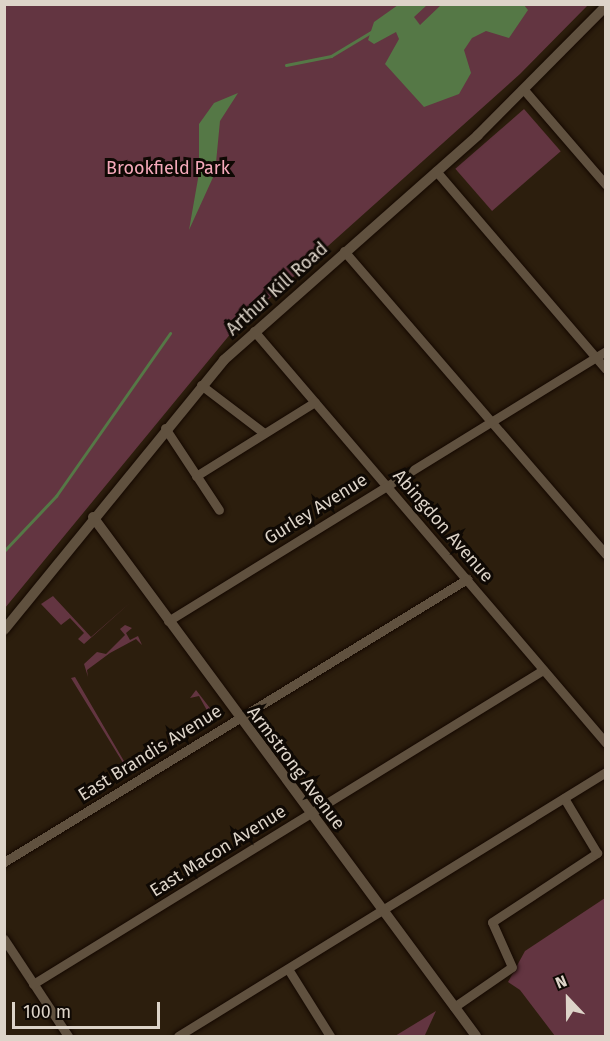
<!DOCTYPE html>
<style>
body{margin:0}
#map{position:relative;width:610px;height:1041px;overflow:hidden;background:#2c1e0d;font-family:"Fira Sans",sans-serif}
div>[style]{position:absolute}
.green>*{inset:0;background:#633541;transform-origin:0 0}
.water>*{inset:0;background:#557846}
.stream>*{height:3px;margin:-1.5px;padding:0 1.5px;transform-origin:1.5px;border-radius:1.5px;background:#557846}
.roads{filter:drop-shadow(0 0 2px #140800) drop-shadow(0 0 2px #140800)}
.minor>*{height:9px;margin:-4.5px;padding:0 4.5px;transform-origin:4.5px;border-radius:4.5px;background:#60513f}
.tertiary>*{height:10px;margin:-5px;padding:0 5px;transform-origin:5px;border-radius:5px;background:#60513f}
span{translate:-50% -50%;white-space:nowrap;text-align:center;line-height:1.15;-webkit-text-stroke:6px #0f0904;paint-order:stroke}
.park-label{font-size:18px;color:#f5a9ba}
.street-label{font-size:18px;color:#ddd4c9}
.frame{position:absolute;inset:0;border:6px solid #ddd4c9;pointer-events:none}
.north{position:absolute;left:538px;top:969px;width:60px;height:60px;-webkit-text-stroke:4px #0f0904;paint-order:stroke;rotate:338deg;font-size:16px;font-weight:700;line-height:24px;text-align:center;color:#ddd4c9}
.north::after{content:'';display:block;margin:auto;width:21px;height:27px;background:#ddd4c9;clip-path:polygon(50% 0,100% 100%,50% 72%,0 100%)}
.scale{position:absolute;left:12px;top:1002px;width:148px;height:27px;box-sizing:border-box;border:3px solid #ddd4c9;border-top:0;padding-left:8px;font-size:18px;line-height:21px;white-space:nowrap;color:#ddd4c9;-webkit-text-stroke:4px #0f0904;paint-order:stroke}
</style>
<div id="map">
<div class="green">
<i style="clip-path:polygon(5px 5px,588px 5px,520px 74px,232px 332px,5px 608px)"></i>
<i style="left:524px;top:109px;width:56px;height:91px;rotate:49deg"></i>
<i style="clip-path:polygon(53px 596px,91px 637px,131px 602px,84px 644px,78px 639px,84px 633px,70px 618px,61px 625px,41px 604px)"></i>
<i style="clip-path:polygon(125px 625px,132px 628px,126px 633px,130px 640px,138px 636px,142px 645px,136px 639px,110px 653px,87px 670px,88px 677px,84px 664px,97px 652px,106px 654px,125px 635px,120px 629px)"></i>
<i style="clip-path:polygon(75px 677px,128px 768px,210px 716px,199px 696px,190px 698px,196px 690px,216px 716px,128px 771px,71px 678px)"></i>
<i style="clip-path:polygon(605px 898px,605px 1036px,555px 1036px,520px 990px,508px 982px,525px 951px)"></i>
<i style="clip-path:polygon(436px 1011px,425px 1035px,395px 1036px)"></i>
</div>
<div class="water">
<i style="clip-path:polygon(398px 5px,427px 5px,414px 17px,420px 25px,441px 5px,524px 5px,528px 10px,509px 38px,486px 31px,472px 38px,464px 50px,471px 73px,459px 94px,424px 107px,385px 64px,399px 39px,396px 32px,374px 44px,368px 40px,374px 22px)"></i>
<i style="clip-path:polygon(238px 93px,220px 121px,215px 173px,189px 230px,199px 173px,199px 124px,214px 103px)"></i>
</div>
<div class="stream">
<i style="left:286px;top:65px;width:46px;rotate:-11.3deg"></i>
<i style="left:331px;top:56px;width:47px;rotate:-31deg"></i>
<i style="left:4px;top:551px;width:76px;rotate:-46.6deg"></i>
<i style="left:56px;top:496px;width:199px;rotate:-55deg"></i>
</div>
<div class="roads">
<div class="minor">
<i style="left:525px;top:91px;width:124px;rotate:49.2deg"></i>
<i style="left:436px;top:171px;width:261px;rotate:49.4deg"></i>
<i style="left:344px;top:251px;width:401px;rotate:49.2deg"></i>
<i style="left:254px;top:331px;width:542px;rotate:49.49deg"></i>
<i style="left:201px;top:385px;width:79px;rotate:37.3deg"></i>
<i style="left:165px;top:428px;width:98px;rotate:56.6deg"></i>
<i style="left:196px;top:476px;width:140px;rotate:-31.9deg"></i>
<i style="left:168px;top:621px;width:515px;rotate:-31.65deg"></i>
<i style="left:4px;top:862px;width:543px;rotate:-31.43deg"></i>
<i style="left:4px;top:939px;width:116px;rotate:56.6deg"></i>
<i style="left:288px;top:969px;width:79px;rotate:57.9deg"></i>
<i style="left:33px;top:984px;width:599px;rotate:-31.62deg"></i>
<i style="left:454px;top:1007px;width:70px;rotate:-34.6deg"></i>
<i style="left:512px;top:967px;width:49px;rotate:-114deg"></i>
<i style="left:492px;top:922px;width:126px;rotate:-33.3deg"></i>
<i style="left:597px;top:853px;width:64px;rotate:-121deg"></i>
<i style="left:178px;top:1036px;width:503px;rotate:-31.67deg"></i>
</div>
<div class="tertiary">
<i style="left:93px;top:517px;width:645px;rotate:53.57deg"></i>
<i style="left:4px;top:630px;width:348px;rotate:-50.8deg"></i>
<i style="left:224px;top:360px;width:339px;rotate:-41.5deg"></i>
<i style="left:478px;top:135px;width:182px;rotate:-45.2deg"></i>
</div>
</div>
<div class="park-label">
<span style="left:168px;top:168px">Brookfield Park</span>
</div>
<div class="street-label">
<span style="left:277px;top:289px;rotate:-42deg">Arthur Kill Road</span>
<span style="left:316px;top:509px;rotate:-32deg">Gurley Avenue</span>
<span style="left:443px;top:526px;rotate:49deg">Abingdon Avenue</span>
<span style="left:150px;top:753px;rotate:-32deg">East Brandis Avenue</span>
<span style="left:296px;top:768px;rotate:53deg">Armstrong Avenue</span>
<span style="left:218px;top:851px;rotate:-32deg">East Macon Avenue</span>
</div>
<div class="frame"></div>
<div class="north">N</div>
<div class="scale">100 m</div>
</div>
